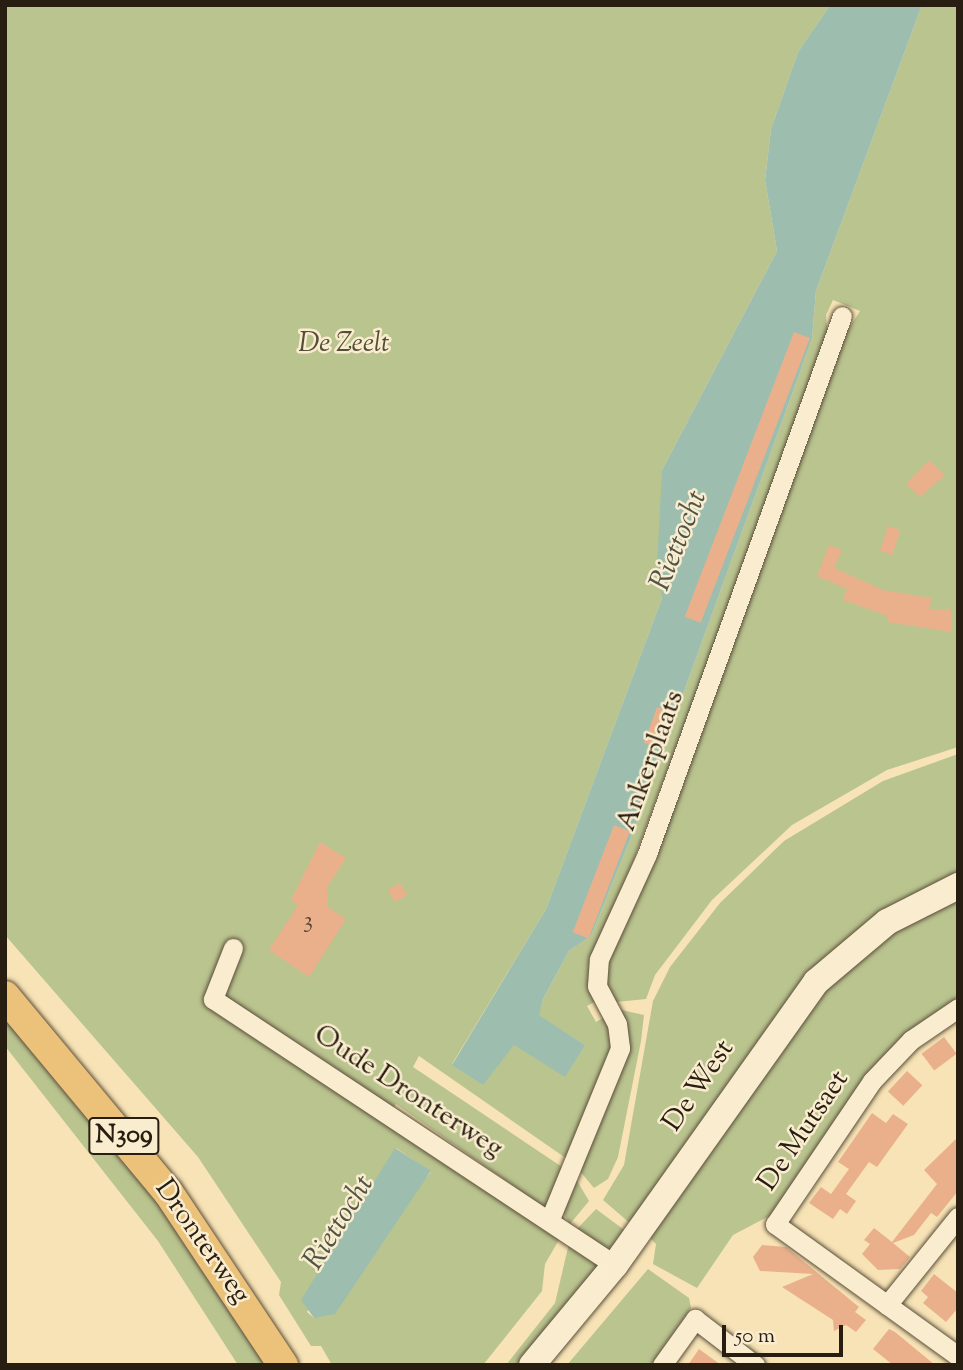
<!DOCTYPE html>
<style>
body{margin:0}
#map{position:relative;width:963px;height:1370px;overflow:hidden;background:#f7e3b5;font-family:"Sorts Mill Goudy",serif}
div>[style]{position:absolute}
.green>*{inset:0;background:#bac48f}
.water>*{inset:0;background:#9dbeae}
.building>*{inset:0;background:#eab08c;transform-origin:0 0}
.roads{filter:drop-shadow(0 0 2px #5b4e3a) drop-shadow(0 0 2px #5b4e3a)}
.street>*{height:19px;margin:-9.5px;padding:0 9.5px;transform-origin:9.5px;border-radius:9.5px;background:#faedcf}
.secondary>*{height:26px;margin:-13px;padding:0 13px;transform-origin:13px;border-radius:13px;background:#faedcf}
.primary>*{height:30px;margin:-15px;padding:0 15px;transform-origin:15px;border-radius:15px;background:#ecc27a}
span{translate:-50% -50%;white-space:nowrap;text-align:center;line-height:1.15;-webkit-text-stroke:5px #faedcf;paint-order:stroke}
.number-label{font-size:24px;color:#584230}
.number-label span{-webkit-text-stroke-width:0}
.shield-label span{padding:2px 5px;background:#faedcf;border:2px solid;border-radius:5px;-webkit-text-stroke-width:0}
.shield-label{font-size:26px;color:#271d11;font-weight:700}
.park-label{font-size:28px;color:#534f37;font-style:italic}
.street-label{font-size:28px;color:#271d11}
.water-label{font-size:30px;color:#505548;font-style:italic}
.frame{position:absolute;inset:0;border:7px solid #271d11;pointer-events:none}
.scale{position:absolute;left:722px;top:1325px;width:121px;height:32px;box-sizing:border-box;border:4px solid #271d11;border-top:0;padding-left:9px;font-size:21px;line-height:24px;white-space:nowrap;color:#271d11;-webkit-text-stroke:5px #faedcf;paint-order:stroke}
</style>
<div id="map">
<div class="green">
<i style="clip-path:polygon(evenodd,5px 5px,830px 5px,798px 52px,771px 129px,765px 180px,777px 251px,662px 470px,662px 598px,546px 909px,452px 1064px,514px 1045px,585px 1045px,538px 1015px,543px 999px,569px 951px,591px 936px,630px 840px,812px 339px,816px 291px,922px 5px,958px 5px,958px 747px,887px 770px,792px 825px,712px 900px,655px 975px,646px 999px,616px 1002px,601px 979px,842px 339px,860px 311px,833px 300px,826px 315px,828px 340px,606px 934px,598px 1000px,587px 1006px,596px 1022px,608px 1015px,614px 1046px,570px 1161px,419px 1056px,413px 1067px,568px 1171px,548px 1210px,396px 1104px,387px 1122px,560px 1238px,545px 1264px,542px 1291px,483px 1365px,332px 1365px,321px 1346px,311px 1346px,279px 1295px,281px 1282px,198px 1157px,5px 935px,5px 5px,396px 1148px,431px 1172px,314px 1318px,307px 1312px,396px 1148px)"></i>
<i style="clip-path:polygon(958px 754px,958px 877px,870px 922px,632px 1225px,603px 1200px,624px 1165px,653px 1001px,670px 967px,720px 903px,784px 841px,883px 781px)"></i>
<i style="clip-path:polygon(958px 894px,958px 1000px,944px 1008px,771px 1215px,733px 1235px,697px 1288px,653px 1264px,656px 1244px,645px 1233px,771px 1051px,865px 945px)"></i>
<i style="clip-path:polygon(5px 1009px,91px 1108px,274px 1365px,238px 1365px,158px 1241px,5px 1046px)"></i>
<i style="clip-path:polygon(617px 1009px,644px 1015px,641px 1041px,618px 1157px,608px 1179px,594px 1188px,579px 1170px,611px 1087px)"></i>
<i style="clip-path:polygon(576px 1179px,589px 1201px,570px 1224px,563px 1212px)"></i>
<i style="clip-path:polygon(596px 1209px,627px 1232px,616px 1246px,606px 1248px,577px 1229px)"></i>
<i style="clip-path:polygon(570px 1239px,598px 1259px,601px 1270px,521px 1365px,506px 1365px,555px 1303px)"></i>
<i style="clip-path:polygon(648px 1269px,689px 1298px,691px 1308px,651px 1365px,567px 1365px)"></i>
</div>
<div class="water">
<i style="clip-path:polygon(830px 5px,922px 5px,816px 291px,812px 339px,630px 840px,591px 936px,569px 951px,543px 999px,539px 1015px,585px 1045px,565px 1077px,514px 1045px,483px 1085px,452px 1065px,546px 909px,662px 598px,657px 566px,662px 470px,777px 251px,765px 180px,771px 129px,798px 52px)"></i>
<i style="clip-path:polygon(395px 1148px,431px 1171px,335px 1314px,314px 1318px,301px 1300px)"></i>
</div>
<div class="building">
<i style="left:794px;top:332px;width:17px;height:305px;rotate:21deg"></i>
<i style="clip-path:polygon(929px 460px,945px 475px,920px 497px,906px 484px)"></i>
<i style="left:888px;top:526px;width:13px;height:26px;rotate:18deg"></i>
<i style="clip-path:polygon(829px 545px,842px 550px,834px 568px,883px 590px,931px 598px,930px 609px,951px 609px,952px 632px,887px 622px,888px 616px,843px 600px,847px 589px,817px 576px)"></i>
<i style="left:657px;top:707px;width:15px;height:38px;rotate:20deg"></i>
<i style="left:614px;top:825px;width:17px;height:115px;rotate:21deg"></i>
<i style="clip-path:polygon(320px 842px,346px 858px,327px 887px,328px 907px,346px 919px,309px 977px,269px 950px,298px 905px,291px 900px)"></i>
<i style="left:400px;top:883px;width:14px;height:14px;rotate:60deg"></i>
<i style="left:944px;top:1037px;width:21px;height:28px;rotate:53deg"></i>
<i style="left:907px;top:1071px;width:21px;height:28px;rotate:43deg"></i>
<i style="clip-path:polygon(872px 1113px,886px 1123px,893px 1114px,908px 1124px,877px 1167px,869px 1162px,846px 1194px,856px 1201px,847px 1214px,840px 1209px,833px 1219px,809px 1203px,821px 1187px,831px 1194px,849px 1169px,838px 1162px)"></i>
<i style="clip-path:polygon(958px 1137px,958px 1191px,937px 1217px,931px 1213px,914px 1235px,893px 1243px,910px 1257px,900px 1269px,878px 1270px,862px 1254px,870px 1244px,864px 1240px,874px 1228px,892px 1242px,937px 1184px,924px 1170px)"></i>
<i style="clip-path:polygon(762px 1245px,786px 1247px,859px 1307px,855px 1312px,866px 1320px,856px 1332px,846px 1325px,834px 1331px,833px 1320px,782px 1287px,813px 1274px,760px 1271px,753px 1257px)"></i>
<i style="clip-path:polygon(934px 1274px,958px 1293px,958px 1308px,946px 1322px,923px 1303px,928px 1297px,921px 1291px)"></i>
<i style="clip-path:polygon(889px 1329px,895px 1332px,935px 1365px,893px 1365px,873px 1349px)"></i>
<i style="clip-path:polygon(699px 1349px,721px 1365px,688px 1365px)"></i>
</div>
<div class="roads">
<div class="street">
<i style="left:233px;top:948px;width:55px;rotate:111.4deg"></i>
<i style="left:213px;top:999px;width:482px;rotate:33.5deg"></i>
<i style="left:958px;top:1008px;width:57px;rotate:145.8deg"></i>
<i style="left:911px;top:1040px;width:57px;rotate:133.6deg"></i>
<i style="left:872px;top:1081px;width:173px;rotate:124.1deg"></i>
<i style="left:775px;top:1224px;width:226px;rotate:35.8deg"></i>
<i style="left:550px;top:1219px;width:185px;rotate:-67.7deg"></i>
<i style="left:620px;top:1048px;width:24px;rotate:-97deg"></i>
<i style="left:617px;top:1024px;width:43px;rotate:-117.8deg"></i>
<i style="left:597px;top:986px;width:27px;rotate:-86deg"></i>
<i style="left:599px;top:959px;width:115px;rotate:-65.4deg"></i>
<i style="left:647px;top:854px;width:572px;rotate:-70.08deg"></i>
<i style="left:887px;top:1305px;width:113px;rotate:-51.1deg"></i>
<i style="left:662px;top:1365px;width:57px;rotate:-54.3deg"></i>
<i style="left:695px;top:1319px;width:76px;rotate:37.5deg"></i>
</div>
<div class="secondary">
<i style="left:532px;top:1365px;width:130px;rotate:-50.3deg"></i>
<i style="left:615px;top:1265px;width:347px;rotate:-54.6deg"></i>
<i style="left:816px;top:982px;width:93px;rotate:-40.2deg"></i>
<i style="left:887px;top:922px;width:80px;rotate:-26.9deg"></i>
</div>
<div class="primary">
<i style="left:5px;top:996px;width:255px;rotate:50.3deg"></i>
<i style="left:168px;top:1192px;width:208px;rotate:56.4deg"></i>
</div>
</div>
<div class="number-label">
<span style="left:308px;top:922px">3</span>
</div>
<div class="shield-label">
<span style="left:124px;top:1136px">N309</span>
</div>
<div class="park-label">
<span style="left:344px;top:344px">De Zeelt</span>
</div>
<div class="street-label">
<span style="left:651px;top:761px;rotate:-70deg">Ankerplaats</span>
<span style="left:699px;top:1086px;rotate:-56deg">De West</span>
<span style="left:408px;top:1092px;rotate:33deg">Oude Dronterweg</span>
<span style="left:804px;top:1131px;rotate:-56deg">De Mutsaet</span>
<span style="left:202px;top:1242px;rotate:55deg">Dronterweg</span>
</div>
<div class="water-label">
<span style="left:680px;top:541px;rotate:-68deg">Riettocht</span>
<span style="left:340px;top:1223px;rotate:-58deg">Riettocht</span>
</div>
<div class="frame"></div>
<div class="scale">50 m</div>
</div>
